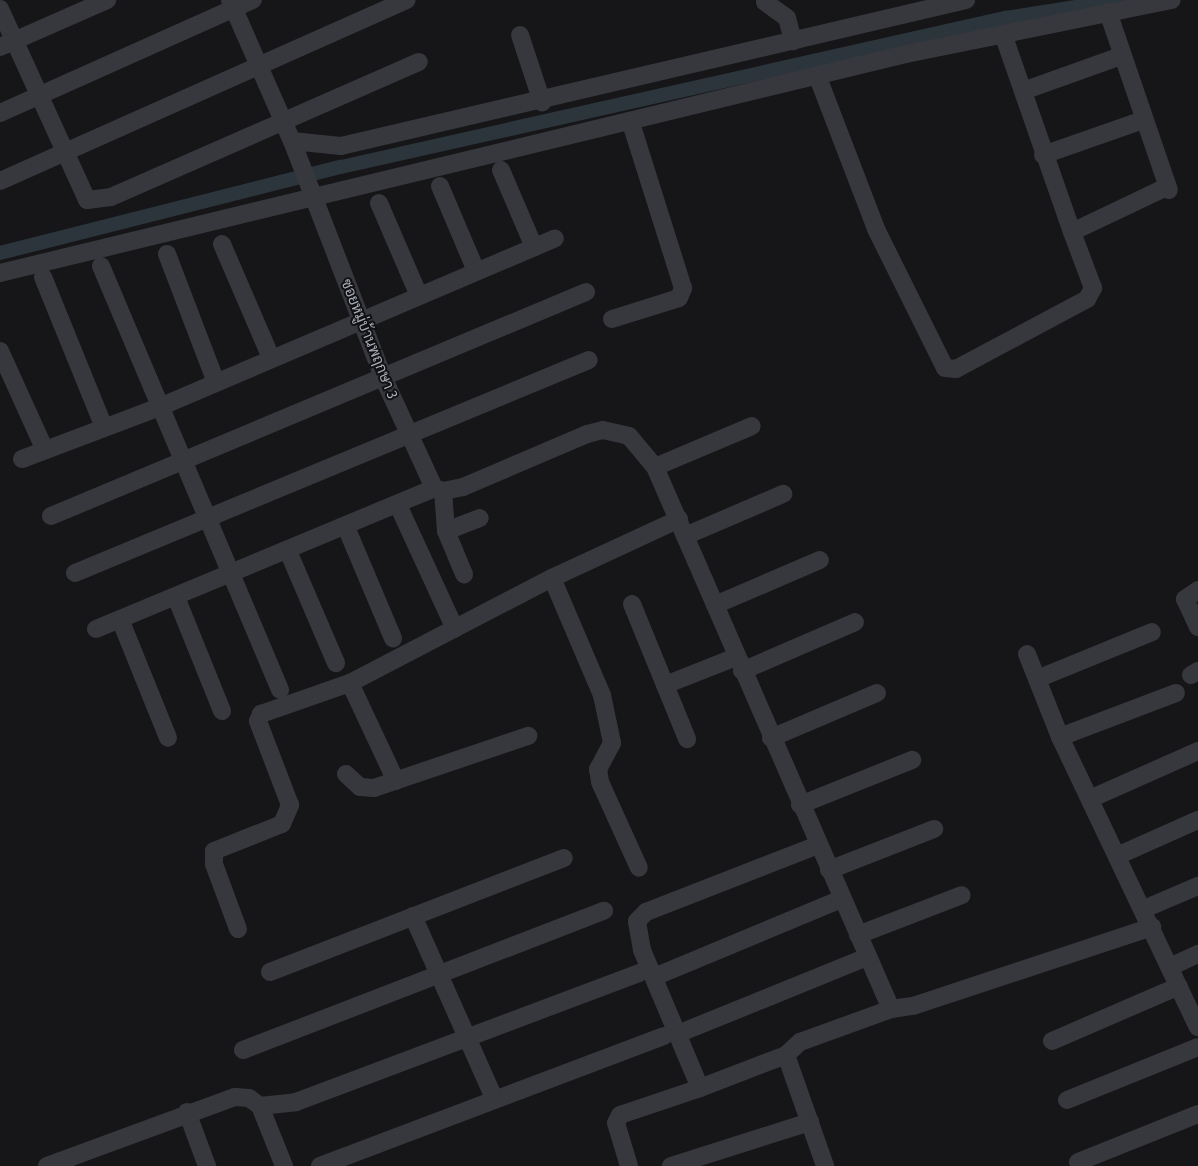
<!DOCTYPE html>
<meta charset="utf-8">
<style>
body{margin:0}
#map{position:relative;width:1198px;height:1166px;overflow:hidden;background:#161618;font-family:"Fira Sans Condensed",Sarabun,sans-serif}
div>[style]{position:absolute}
.canal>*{height:14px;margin:-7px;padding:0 7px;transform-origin:7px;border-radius:7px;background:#2c353c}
.minor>*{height:18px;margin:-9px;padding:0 9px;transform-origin:9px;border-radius:9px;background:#37383d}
span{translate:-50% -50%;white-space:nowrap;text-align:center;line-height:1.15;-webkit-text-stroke:4px #111113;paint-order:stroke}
.street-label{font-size:15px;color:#a8adb8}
</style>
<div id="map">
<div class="canal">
<i style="left:0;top:253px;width:352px;rotate:-14.2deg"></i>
<i style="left:341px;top:167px;width:681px;rotate:-12.65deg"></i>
<i style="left:1005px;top:18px;width:116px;rotate:-8.9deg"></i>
</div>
<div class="minor">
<i style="left:230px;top:0;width:154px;rotate:66.3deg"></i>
<i style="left:292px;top:141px;width:253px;rotate:68.9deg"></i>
<i style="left:383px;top:377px;width:122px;rotate:65.3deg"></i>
<i style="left:765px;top:2px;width:27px;rotate:36deg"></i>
<i style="left:787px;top:18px;width:24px;rotate:75deg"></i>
<i style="left:0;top:9px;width:210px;rotate:65.5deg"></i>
<i style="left:87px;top:200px;width:24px;rotate:-7deg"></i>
<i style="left:111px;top:197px;width:336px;rotate:-23.7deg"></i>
<i style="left:1108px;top:12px;width:188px;rotate:71.1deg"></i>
<i style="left:1003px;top:34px;width:210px;rotate:70.8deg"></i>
<i style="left:1072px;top:232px;width:98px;rotate:-25.5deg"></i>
<i style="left:520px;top:35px;width:71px;rotate:71.8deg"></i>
<i style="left:0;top:47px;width:117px;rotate:-23.7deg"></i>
<i style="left:817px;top:75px;width:165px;rotate:69deg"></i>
<i style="left:876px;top:229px;width:155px;rotate:63.6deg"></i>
<i style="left:945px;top:368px;width:11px;rotate:5deg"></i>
<i style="left:956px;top:369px;width:149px;rotate:-28.1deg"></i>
<i style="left:1087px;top:299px;width:13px;rotate:-61deg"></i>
<i style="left:1093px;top:288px;width:60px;rotate:-110.6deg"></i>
<i style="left:1023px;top:91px;width:101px;rotate:-19.7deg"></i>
<i style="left:0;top:113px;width:277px;rotate:-24.1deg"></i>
<i style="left:292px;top:141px;width:49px;rotate:5.8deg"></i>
<i style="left:341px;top:146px;width:642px;rotate:-13.15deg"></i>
<i style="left:1043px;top:155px;width:97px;rotate:-19.2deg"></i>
<i style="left:501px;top:170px;width:84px;rotate:66.8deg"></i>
<i style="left:0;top:181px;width:445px;rotate:-24deg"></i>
<i style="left:440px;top:186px;width:92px;rotate:67deg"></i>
<i style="left:379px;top:203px;width:101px;rotate:66.7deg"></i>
<i style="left:222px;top:244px;width:124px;rotate:66.7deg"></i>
<i style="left:167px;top:254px;width:137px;rotate:69.1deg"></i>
<i style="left:101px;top:266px;width:460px;rotate:67.1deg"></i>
<i style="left:0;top:273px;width:932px;rotate:-13.59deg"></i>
<i style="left:906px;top:54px;width:271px;rotate:-11.5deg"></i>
<i style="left:43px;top:277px;width:162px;rotate:67.9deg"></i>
<i style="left:612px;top:319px;width:70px;rotate:-17.4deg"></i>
<i style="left:679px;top:298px;width:11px;rotate:-68deg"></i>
<i style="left:683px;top:288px;width:173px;rotate:-107.5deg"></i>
<i style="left:0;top:351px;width:109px;rotate:65.6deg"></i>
<i style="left:22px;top:459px;width:150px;rotate:-20.7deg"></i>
<i style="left:162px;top:406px;width:427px;rotate:-23.1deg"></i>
<i style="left:655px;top:467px;width:105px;rotate:-22.9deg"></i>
<i style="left:443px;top:491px;width:40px;rotate:85.7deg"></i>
<i style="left:446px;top:531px;width:47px;rotate:67.3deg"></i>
<i style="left:398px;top:505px;width:136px;rotate:65.3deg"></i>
<i style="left:51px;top:516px;width:580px;rotate:-22.72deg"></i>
<i style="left:346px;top:527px;width:121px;rotate:67.1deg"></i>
<i style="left:446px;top:531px;width:36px;rotate:-21deg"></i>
<i style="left:685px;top:536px;width:107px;rotate:-23.2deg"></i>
<i style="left:288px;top:551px;width:122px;rotate:66.8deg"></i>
<i style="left:75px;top:573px;width:556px;rotate:-22.51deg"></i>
<i style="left:552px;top:578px;width:127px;rotate:66.9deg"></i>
<i style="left:602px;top:695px;width:49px;rotate:78.2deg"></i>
<i style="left:612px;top:743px;width:30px;rotate:118deg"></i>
<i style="left:598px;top:769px;width:13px;rotate:81deg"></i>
<i style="left:600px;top:782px;width:94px;rotate:65.6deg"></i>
<i style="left:1198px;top:590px;width:16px;rotate:145deg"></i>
<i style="left:1185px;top:599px;width:31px;rotate:65deg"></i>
<i style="left:176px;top:597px;width:123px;rotate:68deg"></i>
<i style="left:632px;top:604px;width:146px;rotate:67.8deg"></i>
<i style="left:715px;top:605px;width:114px;rotate:-23.2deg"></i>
<i style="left:120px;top:619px;width:128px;rotate:68deg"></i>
<i style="left:96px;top:629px;width:366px;rotate:-22.6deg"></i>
<i style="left:434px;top:488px;width:9px;rotate:18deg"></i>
<i style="left:443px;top:491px;width:20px;rotate:-11deg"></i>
<i style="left:463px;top:487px;width:135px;rotate:-23.1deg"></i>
<i style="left:587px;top:434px;width:16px;rotate:-14deg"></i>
<i style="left:603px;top:430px;width:27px;rotate:13deg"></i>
<i style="left:629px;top:436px;width:40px;rotate:50deg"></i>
<i style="left:655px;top:467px;width:591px;rotate:66.47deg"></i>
<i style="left:1027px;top:654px;width:89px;rotate:68.3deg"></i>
<i style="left:1060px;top:737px;width:321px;rotate:64.6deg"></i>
<i style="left:742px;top:671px;width:123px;rotate:-23.4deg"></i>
<i style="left:1191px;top:675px;width:8px;rotate:-30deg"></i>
<i style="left:1037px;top:679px;width:124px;rotate:-22.2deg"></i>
<i style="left:350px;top:683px;width:108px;rotate:64.9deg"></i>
<i style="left:665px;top:685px;width:76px;rotate:-21.5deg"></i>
<i style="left:1060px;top:737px;width:124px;rotate:-20.8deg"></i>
<i style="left:771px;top:738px;width:115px;rotate:-23deg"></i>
<i style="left:346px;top:774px;width:19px;rotate:43deg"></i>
<i style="left:360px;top:787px;width:14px;rotate:4deg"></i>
<i style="left:374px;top:788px;width:163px;rotate:-18.7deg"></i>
<i style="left:1092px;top:798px;width:116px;rotate:-23.9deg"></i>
<i style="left:800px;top:805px;width:121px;rotate:-21.9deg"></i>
<i style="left:1117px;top:856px;width:89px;rotate:-24deg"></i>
<i style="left:829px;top:870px;width:113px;rotate:-21.3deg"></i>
<i style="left:1144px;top:909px;width:59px;rotate:-23.1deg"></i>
<i style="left:413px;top:916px;width:199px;rotate:66deg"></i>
<i style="left:238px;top:929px;width:69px;rotate:-110.3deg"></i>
<i style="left:214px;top:864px;width:13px;rotate:-90deg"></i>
<i style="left:214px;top:851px;width:73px;rotate:-21.7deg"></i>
<i style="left:282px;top:824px;width:21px;rotate:-67deg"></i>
<i style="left:290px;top:805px;width:90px;rotate:-110.9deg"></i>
<i style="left:258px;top:721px;width:8px;rotate:-67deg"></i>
<i style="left:261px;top:714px;width:94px;rotate:-19.2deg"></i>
<i style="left:350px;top:683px;width:228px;rotate:-27.5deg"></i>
<i style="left:552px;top:578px;width:140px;rotate:-24.9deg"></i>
<i style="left:858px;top:935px;width:111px;rotate:-21deg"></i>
<i style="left:1170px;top:967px;width:31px;rotate:-25deg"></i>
<i style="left:270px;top:972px;width:315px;rotate:-21.2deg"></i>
<i style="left:654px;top:977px;width:203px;rotate:-22.6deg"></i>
<i style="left:680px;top:1033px;width:202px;rotate:-22.1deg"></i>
<i style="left:1052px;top:1041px;width:138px;rotate:-23.4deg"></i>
<i style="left:243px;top:1050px;width:387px;rotate:-21.1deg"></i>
<i style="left:786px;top:1055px;width:118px;rotate:70.6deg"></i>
<i style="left:700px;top:1088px;width:150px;rotate:-112.8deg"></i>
<i style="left:642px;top:950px;width:29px;rotate:-100deg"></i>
<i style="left:637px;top:921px;width:13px;rotate:-45deg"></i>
<i style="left:646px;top:912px;width:185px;rotate:-21.3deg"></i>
<i style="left:1067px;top:1100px;width:141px;rotate:-22deg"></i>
<i style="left:260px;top:1106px;width:65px;rotate:68.2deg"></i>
<i style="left:187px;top:1112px;width:58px;rotate:69.7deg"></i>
<i style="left:1078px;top:1162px;width:129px;rotate:-21.8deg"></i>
<i style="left:47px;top:1166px;width:200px;rotate:-20.2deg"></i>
<i style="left:235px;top:1097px;width:14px;rotate:4deg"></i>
<i style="left:249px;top:1098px;width:14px;rotate:36deg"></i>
<i style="left:260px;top:1106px;width:36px;rotate:-6deg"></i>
<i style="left:296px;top:1102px;width:367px;rotate:-20.6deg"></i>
<i style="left:320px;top:1166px;width:368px;rotate:-20.7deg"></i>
<i style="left:629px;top:1166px;width:45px;rotate:-106.8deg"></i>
<i style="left:616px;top:1123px;width:9px;rotate:-63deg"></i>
<i style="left:620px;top:1115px;width:84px;rotate:-18.6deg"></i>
<i style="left:700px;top:1088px;width:92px;rotate:-21deg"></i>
<i style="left:786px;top:1055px;width:19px;rotate:-43deg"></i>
<i style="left:800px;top:1042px;width:97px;rotate:-19.9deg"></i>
<i style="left:891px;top:1009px;width:22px;rotate:-8deg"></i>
<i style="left:913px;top:1006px;width:252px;rotate:-18.3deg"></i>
<i style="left:671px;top:1166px;width:146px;rotate:-17.6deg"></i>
</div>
<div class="street-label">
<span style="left:369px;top:339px;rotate:68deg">ซอยหมู่บ้านพฤกษา 3</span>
</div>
</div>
